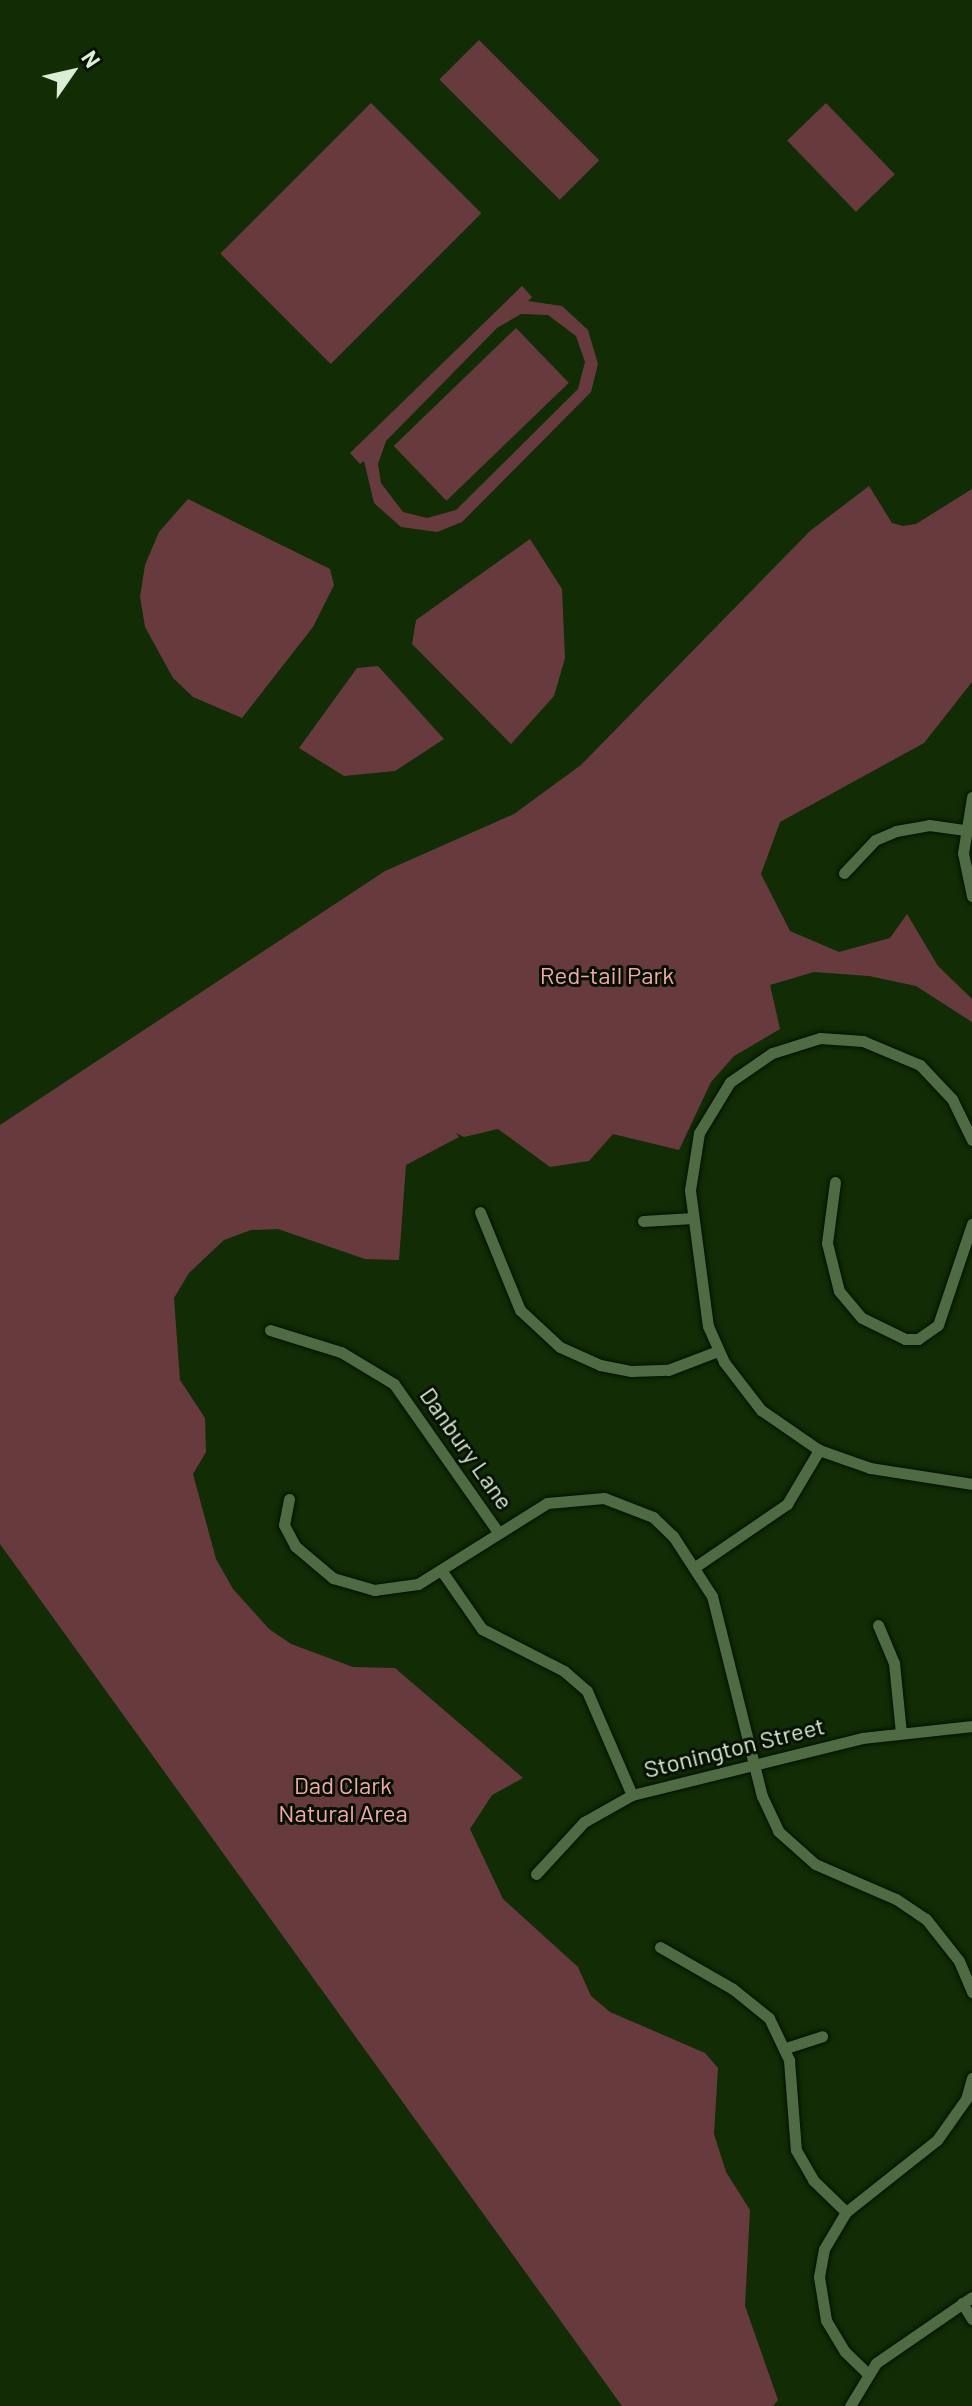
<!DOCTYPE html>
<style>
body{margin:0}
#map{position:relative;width:972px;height:2406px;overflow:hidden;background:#122c05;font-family:Barlow,sans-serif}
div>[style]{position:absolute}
.green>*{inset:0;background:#673b3d;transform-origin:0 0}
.roads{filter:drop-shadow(0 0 2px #021200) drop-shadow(0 0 2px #021200)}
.minor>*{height:11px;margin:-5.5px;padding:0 5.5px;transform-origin:5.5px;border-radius:5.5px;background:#4f6b43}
span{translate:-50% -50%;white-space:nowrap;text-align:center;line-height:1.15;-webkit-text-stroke:6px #061103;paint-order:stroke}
.park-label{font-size:24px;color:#f5a8aa}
.street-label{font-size:24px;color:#dcedd6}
.north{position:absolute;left:32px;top:32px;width:80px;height:80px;-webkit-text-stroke:6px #061103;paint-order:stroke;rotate:56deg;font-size:22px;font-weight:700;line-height:32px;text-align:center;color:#dcedd6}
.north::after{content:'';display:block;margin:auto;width:28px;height:36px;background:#dcedd6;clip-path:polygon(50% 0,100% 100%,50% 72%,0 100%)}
</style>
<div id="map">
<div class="green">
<i style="left:479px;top:40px;width:170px;height:56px;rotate:45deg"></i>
<i style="left:371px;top:103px;width:156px;height:213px;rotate:45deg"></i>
<i style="left:826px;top:103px;width:99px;height:54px;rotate:46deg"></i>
<i style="clip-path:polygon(evenodd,522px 286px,532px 297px,528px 301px,562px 306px,588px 330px,598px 364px,591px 392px,462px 522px,437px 532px,401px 527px,374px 503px,364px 461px,360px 464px,350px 453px,522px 286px,521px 314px,548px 315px,576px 336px,585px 362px,578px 389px,456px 510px,427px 518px,403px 512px,381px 483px,378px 464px,386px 441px,497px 328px,521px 314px)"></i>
<i style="left:516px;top:328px;width:76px;height:170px;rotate:46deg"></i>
<i style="clip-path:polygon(869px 486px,892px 523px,903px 526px,916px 524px,972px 489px,972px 682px,924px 743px,780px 822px,761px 874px,790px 931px,839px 952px,890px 938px,907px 914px,938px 966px,972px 999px,972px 1022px,916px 986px,869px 976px,814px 972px,770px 985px,780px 1029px,734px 1056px,711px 1082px,679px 1150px,613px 1134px,589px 1161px,550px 1167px,498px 1129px,464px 1137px,456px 1133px,459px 1137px,406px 1165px,399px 1260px,365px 1259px,278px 1229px,251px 1230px,224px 1240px,189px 1273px,174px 1298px,180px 1380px,205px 1418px,206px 1452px,193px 1474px,216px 1559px,233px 1589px,269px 1629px,291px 1644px,353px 1667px,395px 1668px,523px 1778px,492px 1795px,470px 1829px,503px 1899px,578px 1967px,591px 1996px,610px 2012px,705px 2053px,718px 2068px,714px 2134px,726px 2172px,750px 2210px,745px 2306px,778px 2400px,773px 2406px,622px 2406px,0 1544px,0 1125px,385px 871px,514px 814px,581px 765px,810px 531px)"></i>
<i style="clip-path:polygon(188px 499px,330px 569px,334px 585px,313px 627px,242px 718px,193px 697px,173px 678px,145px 627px,140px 597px,145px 565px,159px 532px)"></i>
<i style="clip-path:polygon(530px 539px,562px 589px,565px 658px,554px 696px,511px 744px,412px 644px,416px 620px)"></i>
<i style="clip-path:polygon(378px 666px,444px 739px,395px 771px,344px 776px,299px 748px,357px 668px)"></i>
</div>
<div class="roads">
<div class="minor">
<i style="left:972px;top:797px;width:57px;rotate:99.1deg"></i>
<i style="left:963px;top:853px;width:44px;rotate:78.2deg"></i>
<i style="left:844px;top:873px;width:45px;rotate:-46.8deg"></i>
<i style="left:875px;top:840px;width:23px;rotate:-23deg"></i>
<i style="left:896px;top:831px;width:34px;rotate:-10deg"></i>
<i style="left:929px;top:825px;width:35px;rotate:8deg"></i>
<i style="left:972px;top:1140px;width:46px;rotate:-116deg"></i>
<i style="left:952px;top:1099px;width:47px;rotate:-133.3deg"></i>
<i style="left:920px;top:1065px;width:62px;rotate:-157.2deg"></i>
<i style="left:863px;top:1041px;width:43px;rotate:-176deg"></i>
<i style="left:820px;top:1038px;width:50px;rotate:162.6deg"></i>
<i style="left:772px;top:1053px;width:51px;rotate:145.4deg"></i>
<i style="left:730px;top:1082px;width:60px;rotate:121.3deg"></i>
<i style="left:699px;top:1133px;width:58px;rotate:99deg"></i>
<i style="left:690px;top:1190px;width:137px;rotate:82.5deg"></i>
<i style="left:708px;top:1326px;width:39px;rotate:66deg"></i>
<i style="left:724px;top:1362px;width:61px;rotate:52.4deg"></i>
<i style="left:761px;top:1410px;width:70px;rotate:34.6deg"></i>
<i style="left:819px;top:1450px;width:54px;rotate:19.4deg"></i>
<i style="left:870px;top:1468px;width:103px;rotate:8.9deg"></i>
<i style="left:835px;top:1182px;width:62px;rotate:97.5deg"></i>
<i style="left:827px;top:1243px;width:49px;rotate:76deg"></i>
<i style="left:839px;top:1291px;width:35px;rotate:50deg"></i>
<i style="left:862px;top:1318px;width:48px;rotate:26deg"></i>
<i style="left:905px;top:1339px;width:13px"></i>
<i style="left:918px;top:1339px;width:24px;rotate:-35deg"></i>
<i style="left:938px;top:1325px;width:107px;rotate:-71.4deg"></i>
<i style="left:480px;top:1212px;width:106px;rotate:67.8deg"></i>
<i style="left:520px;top:1310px;width:54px;rotate:42.8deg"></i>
<i style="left:560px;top:1347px;width:44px;rotate:24.2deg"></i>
<i style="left:600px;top:1365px;width:32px;rotate:11deg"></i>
<i style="left:631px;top:1371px;width:37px;rotate:-2deg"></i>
<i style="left:668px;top:1370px;width:53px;rotate:-20.8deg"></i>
<i style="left:643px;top:1221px;width:50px;rotate:-3.4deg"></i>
<i style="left:270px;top:1330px;width:74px;rotate:17.2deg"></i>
<i style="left:341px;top:1352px;width:62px;rotate:31.1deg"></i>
<i style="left:394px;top:1384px;width:181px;rotate:54.9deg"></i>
<i style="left:289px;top:1499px;width:26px;rotate:101deg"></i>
<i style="left:284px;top:1525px;width:24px;rotate:62deg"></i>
<i style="left:295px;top:1546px;width:50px;rotate:40.1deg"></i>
<i style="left:333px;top:1578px;width:43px;rotate:16.3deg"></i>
<i style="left:374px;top:1590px;width:44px;rotate:-7.8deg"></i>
<i style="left:418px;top:1584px;width:152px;rotate:-32.1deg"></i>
<i style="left:547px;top:1503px;width:57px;rotate:-5deg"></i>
<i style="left:604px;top:1498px;width:53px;rotate:21.2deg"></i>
<i style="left:653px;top:1517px;width:28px;rotate:44deg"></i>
<i style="left:673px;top:1536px;width:72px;rotate:57deg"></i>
<i style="left:712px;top:1596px;width:206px;rotate:76deg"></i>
<i style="left:762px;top:1796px;width:38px;rotate:65deg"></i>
<i style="left:778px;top:1831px;width:50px;rotate:41.7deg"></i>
<i style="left:815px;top:1864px;width:88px;rotate:23.4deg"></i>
<i style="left:896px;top:1899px;width:36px;rotate:34deg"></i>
<i style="left:926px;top:1919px;width:53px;rotate:51.8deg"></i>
<i style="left:959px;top:1961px;width:34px;rotate:67deg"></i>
<i style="left:695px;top:1567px;width:112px;rotate:-34.4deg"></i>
<i style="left:787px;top:1504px;width:63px;rotate:-59.3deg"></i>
<i style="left:441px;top:1570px;width:72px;rotate:55.2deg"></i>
<i style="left:482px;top:1629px;width:92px;rotate:27.1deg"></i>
<i style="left:564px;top:1671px;width:30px;rotate:41deg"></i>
<i style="left:587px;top:1691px;width:113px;rotate:66.6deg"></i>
<i style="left:878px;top:1625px;width:41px;rotate:67.2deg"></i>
<i style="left:894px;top:1663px;width:70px;rotate:84.3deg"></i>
<i style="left:536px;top:1874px;width:71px;rotate:-47.3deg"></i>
<i style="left:584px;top:1822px;width:55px;rotate:-29.4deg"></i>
<i style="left:632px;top:1795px;width:237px;rotate:-13.9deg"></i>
<i style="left:862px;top:1738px;width:111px;rotate:-6.2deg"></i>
<i style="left:660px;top:1947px;width:84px;rotate:29.9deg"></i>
<i style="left:733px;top:1989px;width:46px;rotate:38.9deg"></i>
<i style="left:769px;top:2018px;width:47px;rotate:64.5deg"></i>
<i style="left:789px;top:2060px;width:90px;rotate:85.6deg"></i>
<i style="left:796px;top:2150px;width:34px;rotate:60deg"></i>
<i style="left:813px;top:2180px;width:46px;rotate:44.1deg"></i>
<i style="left:786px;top:2048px;width:38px;rotate:-18deg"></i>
<i style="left:962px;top:2303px;width:19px;rotate:58deg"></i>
<i style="left:867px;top:2373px;width:30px;rotate:-136deg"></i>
<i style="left:845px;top:2352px;width:37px;rotate:-121deg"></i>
<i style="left:826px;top:2320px;width:44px;rotate:-99.2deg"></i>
<i style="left:819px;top:2277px;width:28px;rotate:-80deg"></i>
<i style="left:824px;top:2249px;width:43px;rotate:-59.3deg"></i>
<i style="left:846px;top:2212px;width:116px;rotate:-38.4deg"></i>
<i style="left:937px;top:2140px;width:50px;rotate:-54.7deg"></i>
<i style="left:966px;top:2099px;width:22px;rotate:-74deg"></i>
<i style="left:850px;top:2406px;width:50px;rotate:-58.8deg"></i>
<i style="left:876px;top:2363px;width:116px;rotate:-34.5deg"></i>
</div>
</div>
<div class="park-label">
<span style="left:607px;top:975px">Red-tail Park</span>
<span style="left:343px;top:1799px">Dad Clark<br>Natural Area</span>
</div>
<div class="street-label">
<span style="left:467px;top:1448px;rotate:55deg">Danbury Lane</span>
<span style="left:734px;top:1747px;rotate:-14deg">Stonington Street</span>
</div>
<div class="north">N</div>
</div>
